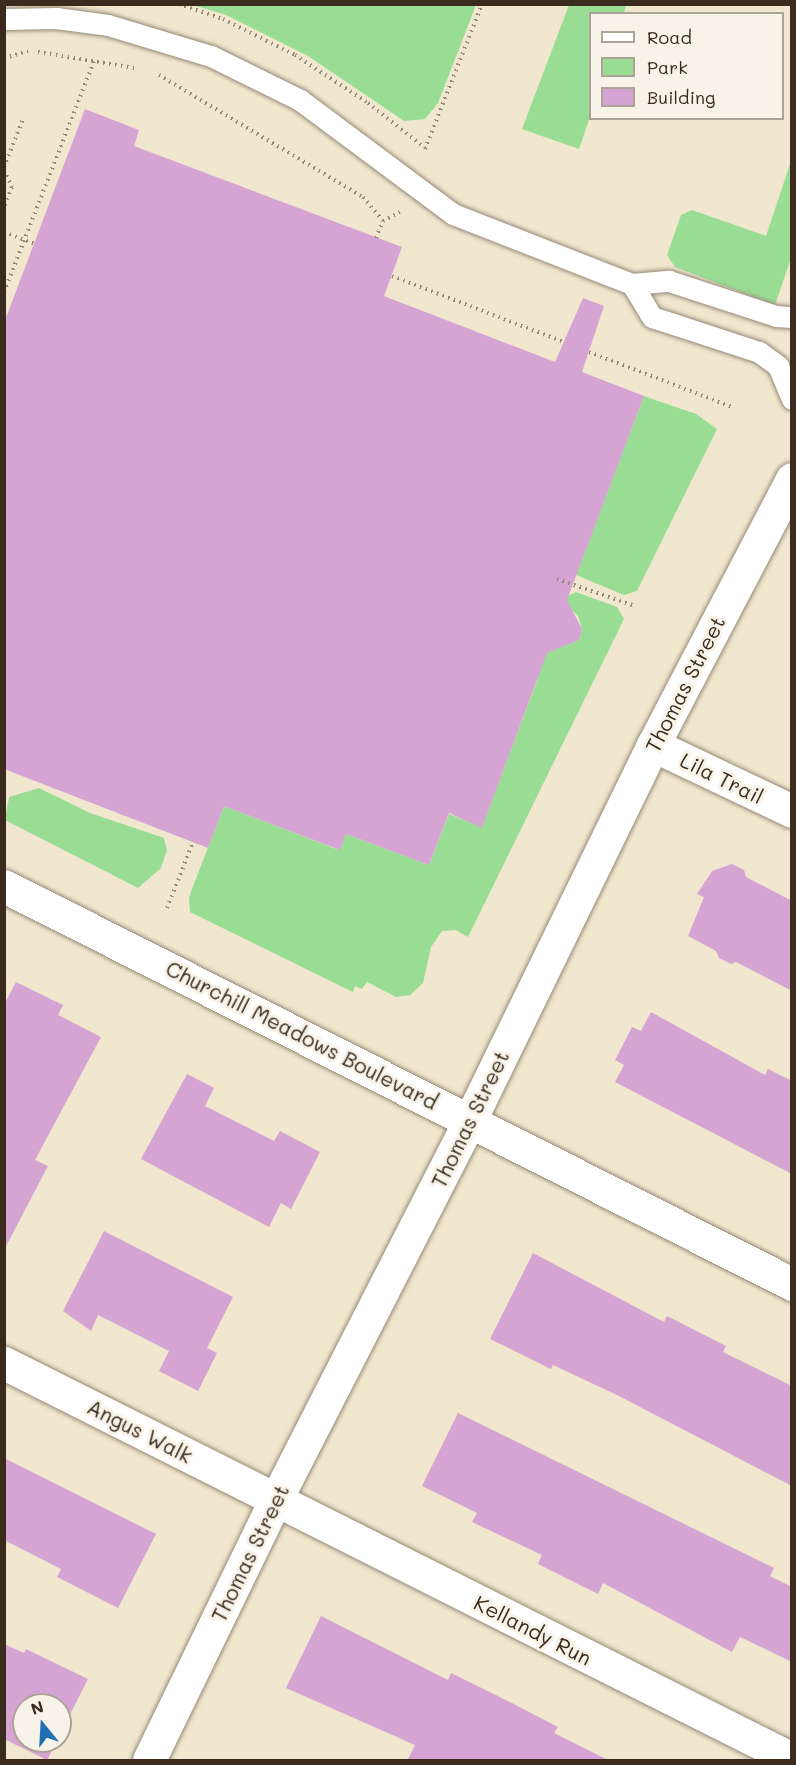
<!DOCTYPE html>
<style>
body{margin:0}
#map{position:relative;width:796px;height:1765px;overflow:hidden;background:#f0e7ce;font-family:Mali,sans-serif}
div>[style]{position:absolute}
.green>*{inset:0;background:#99dd95}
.building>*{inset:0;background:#d5a4d3}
.path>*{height:4px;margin-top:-2px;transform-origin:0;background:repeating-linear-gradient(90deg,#968876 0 1.5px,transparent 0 6px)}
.roads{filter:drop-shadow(0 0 2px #968876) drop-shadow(0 0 2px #968876)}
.service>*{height:21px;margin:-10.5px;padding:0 10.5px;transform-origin:10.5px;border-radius:10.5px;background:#fff}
.minor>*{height:33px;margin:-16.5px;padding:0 16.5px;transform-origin:16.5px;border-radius:16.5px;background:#fff}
.tertiary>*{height:33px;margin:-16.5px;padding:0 16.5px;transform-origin:16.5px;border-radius:16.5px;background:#fff}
span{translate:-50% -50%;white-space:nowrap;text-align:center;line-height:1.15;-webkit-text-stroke:6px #f7f3e8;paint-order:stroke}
.street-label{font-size:21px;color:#3b2a1e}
.frame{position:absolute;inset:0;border:6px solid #3b2a1e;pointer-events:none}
.legend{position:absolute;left:589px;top:12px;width:195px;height:108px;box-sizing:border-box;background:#f7f3e8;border:2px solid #aca397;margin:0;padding:8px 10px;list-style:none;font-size:18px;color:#3b2a1e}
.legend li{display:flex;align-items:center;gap:12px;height:30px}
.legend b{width:30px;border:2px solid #aca397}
.north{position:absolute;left:12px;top:1693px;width:60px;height:60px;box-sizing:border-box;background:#f7f3e8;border:2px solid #aca397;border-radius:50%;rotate:342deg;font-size:16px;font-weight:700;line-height:24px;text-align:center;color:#3b2a1e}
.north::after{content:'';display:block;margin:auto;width:21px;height:27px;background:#1f6fb2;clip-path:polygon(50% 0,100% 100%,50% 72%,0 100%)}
</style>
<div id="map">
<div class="green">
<i style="clip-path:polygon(193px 5px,476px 4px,476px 5px,438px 103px,425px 119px,404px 121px,308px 56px,226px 15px)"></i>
<i style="clip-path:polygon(569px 5px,626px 5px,624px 13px,590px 14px,590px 117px,579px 149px,522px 129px)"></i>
<i style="clip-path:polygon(791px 161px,791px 258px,775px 305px,675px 267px,667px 255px,681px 215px,692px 210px,766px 236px)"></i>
<i style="clip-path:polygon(644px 396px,696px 414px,717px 429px,637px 591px,624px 595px,576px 575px)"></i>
<i style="clip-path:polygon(576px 592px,617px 607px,624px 619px,468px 937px,456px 930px,442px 931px,431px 947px,423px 983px,410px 995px,396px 997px,367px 982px,362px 989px,355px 986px,353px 992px,190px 912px,189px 897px,224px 806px,339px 850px,346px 834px,429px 865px,449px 814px,482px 827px,538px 678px,530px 649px,548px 652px,579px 640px,582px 629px,578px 616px,561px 599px)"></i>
<i style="clip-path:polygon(39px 788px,90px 813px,164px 838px,167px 850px,161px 868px,138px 888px,5px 820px,9px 797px)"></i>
</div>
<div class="building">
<i style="clip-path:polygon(85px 109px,139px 130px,134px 146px,402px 247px,384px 296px,555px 362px,583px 298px,604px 306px,582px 372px,644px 396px,567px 600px,582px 629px,579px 640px,547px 653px,482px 828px,449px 813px,429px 865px,346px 834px,340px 850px,224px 806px,208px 848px,4px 769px,4px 323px)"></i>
<i style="clip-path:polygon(732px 864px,744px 870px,746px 877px,792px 901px,792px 991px,736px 962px,731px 964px,719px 958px,716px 951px,688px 936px,704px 897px,697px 894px,712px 871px)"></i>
<i style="clip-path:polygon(16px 982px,63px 1005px,58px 1015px,101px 1037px,35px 1160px,48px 1166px,4px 1250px,4px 1005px)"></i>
<i style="clip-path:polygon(651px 1012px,765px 1075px,768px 1069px,792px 1081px,792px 1174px,615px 1082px,624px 1065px,615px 1060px,632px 1027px,641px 1031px)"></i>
<i style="clip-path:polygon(187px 1074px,214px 1088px,205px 1106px,274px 1141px,280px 1131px,320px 1152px,291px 1209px,281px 1203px,269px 1227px,141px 1159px)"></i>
<i style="clip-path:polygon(104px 1231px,233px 1297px,207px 1348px,217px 1353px,198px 1391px,159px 1371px,169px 1351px,98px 1315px,91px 1331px,63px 1311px)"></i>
<i style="clip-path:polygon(533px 1253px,664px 1322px,667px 1316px,726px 1346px,723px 1352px,792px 1386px,792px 1486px,619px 1396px,553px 1365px,551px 1369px,490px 1339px)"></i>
<i style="clip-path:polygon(458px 1413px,774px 1568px,770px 1576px,792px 1587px,792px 1662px,740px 1637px,732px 1652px,603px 1583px,598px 1594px,538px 1564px,542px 1555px,472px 1522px,477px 1513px,422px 1486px)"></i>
<i style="clip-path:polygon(4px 1458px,156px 1534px,118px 1608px,57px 1577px,61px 1569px,4px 1540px)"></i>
<i style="clip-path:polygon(321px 1616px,448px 1680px,451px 1673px,502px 1698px,558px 1727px,554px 1733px,610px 1761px,407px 1761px,415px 1745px,286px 1688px)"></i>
<i style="clip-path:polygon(4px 1644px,24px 1653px,26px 1649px,88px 1679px,60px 1734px,60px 1705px,24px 1705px,24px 1741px,57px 1741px,47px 1760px,4px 1739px)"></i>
</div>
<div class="path">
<i style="left:179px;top:4px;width:46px;rotate:18.8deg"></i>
<i style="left:223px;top:19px;width:80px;rotate:26.6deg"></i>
<i style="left:295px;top:55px;width:87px;rotate:33.3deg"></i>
<i style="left:368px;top:103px;width:73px;rotate:38.3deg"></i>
<i style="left:38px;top:52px;width:98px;rotate:9.4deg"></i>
<i style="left:4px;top:58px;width:25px;rotate:-16deg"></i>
<i style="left:159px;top:75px;width:238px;rotate:30.9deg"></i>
<i style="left:363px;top:197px;width:31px;rotate:50deg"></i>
<i style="left:425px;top:149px;width:156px;rotate:-68.5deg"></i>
<i style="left:4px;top:167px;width:52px;rotate:-68.4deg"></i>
<i style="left:4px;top:170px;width:19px;rotate:65deg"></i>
<i style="left:12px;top:187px;width:22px;rotate:112deg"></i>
<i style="left:4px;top:232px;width:33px;rotate:21deg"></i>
<i style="left:376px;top:238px;width:18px;rotate:-68deg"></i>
<i style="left:383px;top:221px;width:19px;rotate:-28deg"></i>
<i style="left:392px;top:276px;width:184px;rotate:21deg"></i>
<i style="left:4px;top:292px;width:251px;rotate:-68.7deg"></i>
<i style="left:589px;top:352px;width:153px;rotate:21deg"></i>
<i style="left:557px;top:579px;width:83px;rotate:19.1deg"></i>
<i style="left:167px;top:908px;width:71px;rotate:-68.5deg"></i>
</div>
<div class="roads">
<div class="service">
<i style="left:4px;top:19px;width:52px;rotate:-1.1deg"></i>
<i style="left:56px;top:18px;width:52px;rotate:7.7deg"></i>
<i style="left:108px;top:25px;width:108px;rotate:16.8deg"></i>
<i style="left:211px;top:56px;width:99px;rotate:26.3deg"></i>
<i style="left:300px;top:100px;width:191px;rotate:36.7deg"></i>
<i style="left:453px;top:214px;width:192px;rotate:21.4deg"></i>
<i style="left:632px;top:284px;width:37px;rotate:-5deg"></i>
<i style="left:669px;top:281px;width:113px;rotate:18.1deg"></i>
<i style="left:776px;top:316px;width:16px;rotate:4deg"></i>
<i style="left:632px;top:284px;width:39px;rotate:59deg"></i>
<i style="left:652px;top:317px;width:113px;rotate:18.1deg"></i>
<i style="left:759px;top:352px;width:24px;rotate:36deg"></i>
<i style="left:778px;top:366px;width:36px;rotate:67deg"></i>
</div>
<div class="minor">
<i style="left:653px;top:745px;width:154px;rotate:25.4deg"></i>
<i style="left:4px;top:1363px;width:882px;rotate:26.68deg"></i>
</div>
<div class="tertiary">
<i style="left:4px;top:886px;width:883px;rotate:26.8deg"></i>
<i style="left:149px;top:1760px;width:288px;rotate:-64.1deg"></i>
<i style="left:275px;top:1501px;width:428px;rotate:-62.9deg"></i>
<i style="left:470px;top:1120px;width:417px;rotate:-64deg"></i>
<i style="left:653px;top:745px;width:300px;rotate:-62.4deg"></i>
</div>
</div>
<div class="street-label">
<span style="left:685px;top:684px;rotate:-63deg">Thomas Street</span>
<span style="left:722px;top:778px;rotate:26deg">Lila Trail</span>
<span style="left:302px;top:1035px;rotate:27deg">Churchill Meadows Boulevard</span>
<span style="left:470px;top:1119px;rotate:-64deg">Thomas Street</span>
<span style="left:140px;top:1431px;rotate:27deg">Angus Walk</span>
<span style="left:250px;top:1553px;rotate:-64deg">Thomas Street</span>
<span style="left:533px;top:1630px;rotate:27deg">Kellandy Run</span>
</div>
<div class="frame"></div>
<ul class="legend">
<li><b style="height:8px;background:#fff"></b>Road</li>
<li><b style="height:16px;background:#99dd95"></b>Park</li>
<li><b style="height:16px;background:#d5a4d3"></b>Building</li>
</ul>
<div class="north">N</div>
</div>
